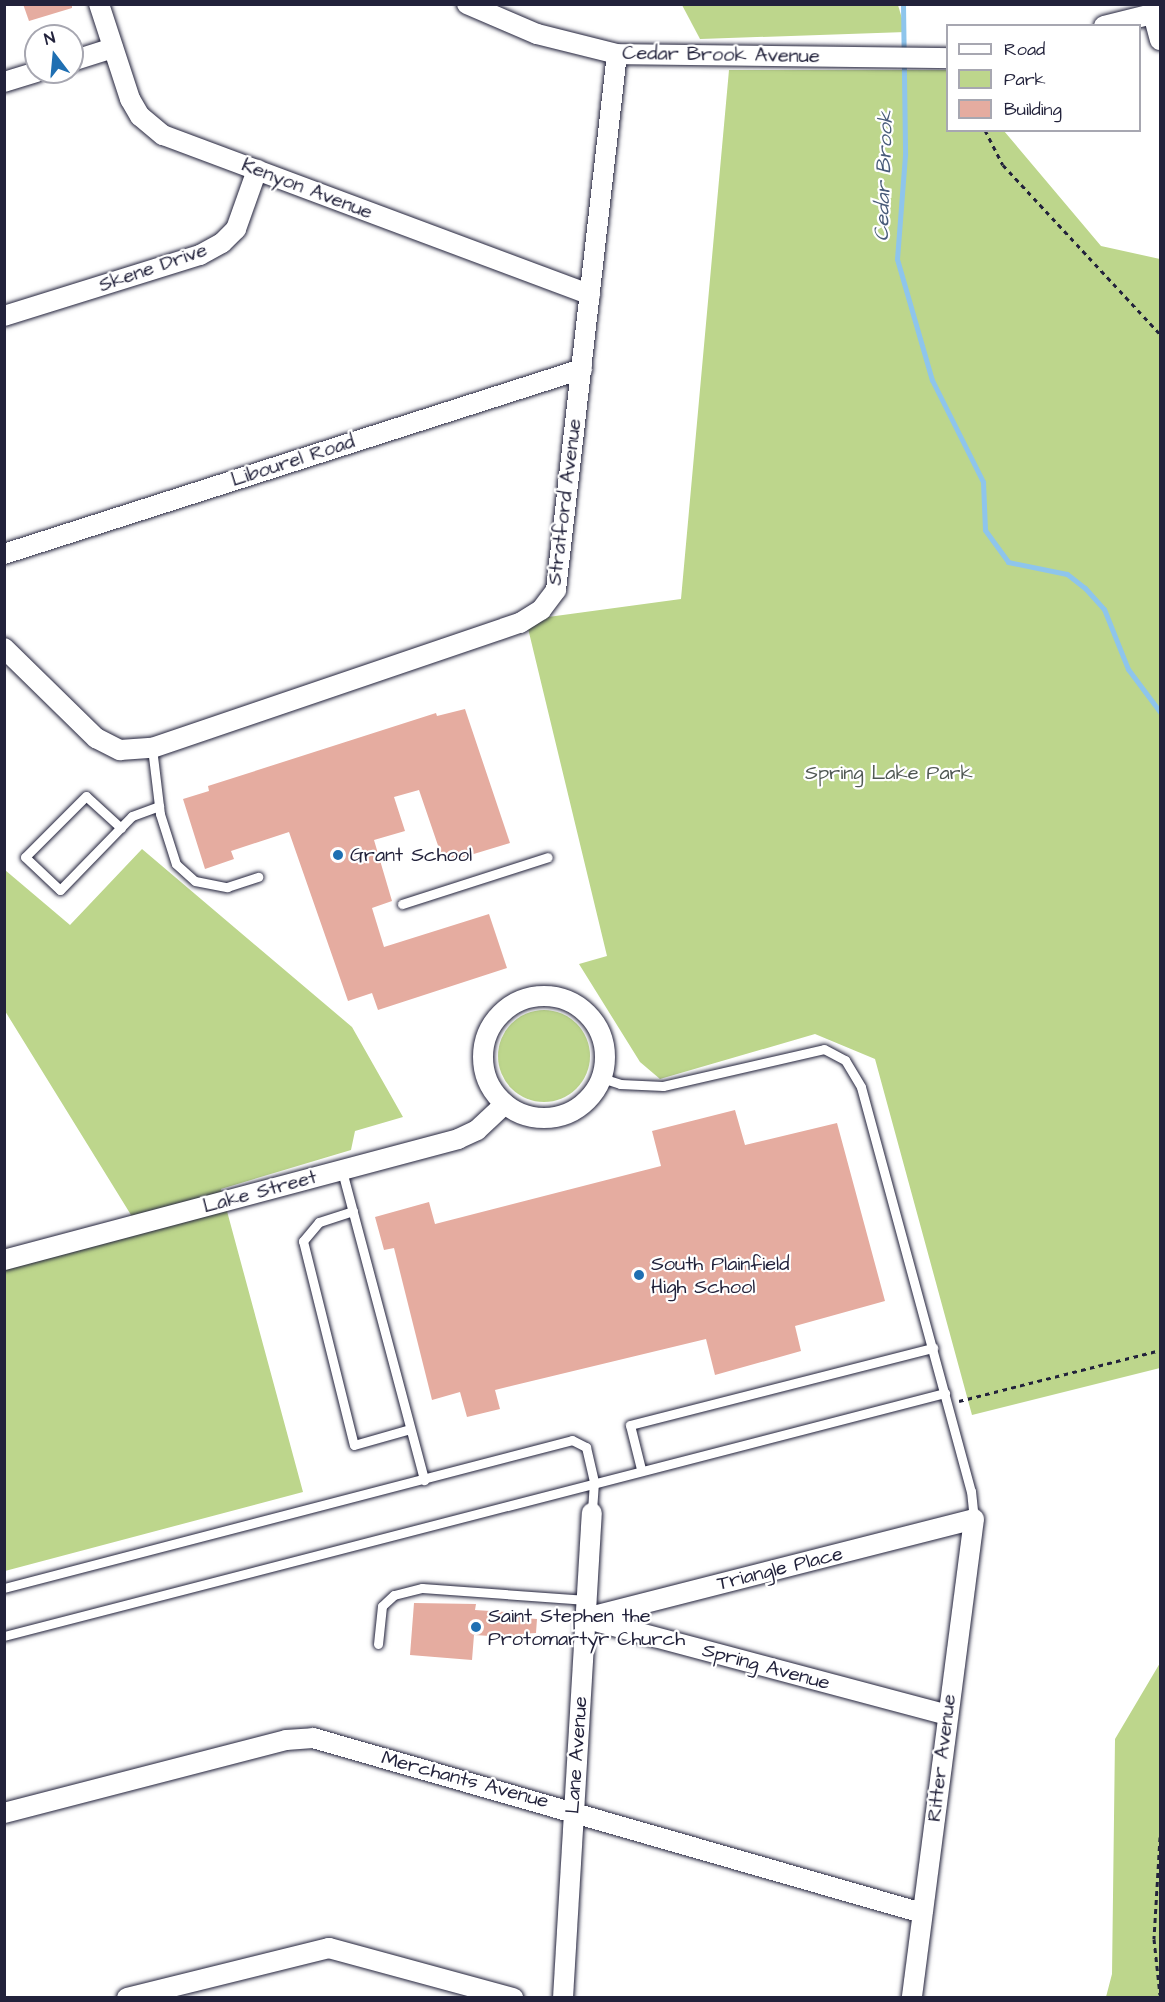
<!DOCTYPE html>
<style>
body{margin:0}
#map{position:relative;width:1165px;height:2002px;overflow:hidden;background:#fff;font-family:"Architects Daughter",sans-serif}
div>[style]{position:absolute}
.green>*{inset:0;background:#bdd68c}
.round{border-radius:50%}
.stream>*{height:5px;margin:-2.5px;padding:0 2.5px;transform-origin:2.5px;border-radius:2.5px;background:#8ec5ec}
.building>*{inset:0;background:#e5aca0}
.path>*{height:3px;margin-top:-1.5px;transform-origin:0;background:repeating-linear-gradient(90deg,#22223b 0 4.5px,transparent 0 9px)}
.roads{filter:drop-shadow(0 0 2px #22223b) drop-shadow(0 0 2px #22223b)}
.lane>*{height:9px;margin:-4.5px;padding:0 4.5px;transform-origin:4.5px;border-radius:4.5px;background:#fff}
.street>*{height:20px;margin:-10px;padding:0 10px;transform-origin:10px;border-radius:10px;background:#fff}
.street>.ring{margin:-10px;padding:0;box-sizing:content-box;background:none;border:20px solid #fff;border-radius:50%}
.dots>*{width:16px;height:16px;translate:-50% -50%;box-sizing:border-box;border:3px solid #fff;border-radius:50%}
span{translate:-50% -50%;white-space:nowrap;text-align:center;line-height:1.15;-webkit-text-stroke:4.5px #fff;paint-order:stroke}
.street-label{font-size:20px;color:#22223b}
.park-label{font-size:20px;color:#505853}
.poi-label{font-size:20px;color:#22223b}
.left{translate:0 -50%;text-align:left}
.water-label{font-size:21px;color:#485b79;font-style:italic}
.frame{position:absolute;inset:0;border:6px solid #22223b;pointer-events:none}
.legend{position:absolute;left:946px;top:24px;width:195px;height:108px;box-sizing:border-box;background:#fff;border:2px solid #a7a7b1;margin:0;padding:8px 10px;list-style:none;font-size:18px;color:#22223b}
.legend li{display:flex;align-items:center;gap:12px;height:30px}
.legend b{width:30px;border:2px solid #a7a7b1}
.north{position:absolute;left:24px;top:24px;width:60px;height:60px;box-sizing:border-box;background:#fff;border:2px solid #a7a7b1;border-radius:50%;rotate:344deg;font-size:16px;font-weight:700;line-height:24px;text-align:center;color:#22223b}
.north::after{content:'';display:block;margin:auto;width:21px;height:27px;background:#1f6fb2;clip-path:polygon(50% 0,100% 100%,50% 72%,0 100%)}
</style>
<div id="map">
<div class="green">
<i style="clip-path:polygon(682px 5px,898px 5px,906px 32px,700px 39px)"></i>
<i style="clip-path:polygon(729px 70px,947px 70px,948px 130px,1004px 131px,1101px 246px,1160px 259px,1160px 1368px,972px 1415px,875px 1059px,815px 1034px,660px 1079px,640px 1062px,579px 964px,607px 956px,526px 620px,681px 599px)"></i>
<i style="clip-path:polygon(142px 849px,352px 1027px,403px 1117px,355px 1131px,351px 1150px,221px 1189px,303px 1492px,5px 1571px,5px 1258px,136px 1223px,5px 1011px,5px 870px,70px 925px)"></i>
<i class="round" style="left:498px;top:1010px;width:92px;height:92px"></i>
<i style="clip-path:polygon(1160px 1663px,1160px 1997px,1106px 1997px,1112px 1974px,1115px 1739px)"></i>
</div>
<div class="stream">
<i style="left:903px;top:4px;width:151px;rotate:89.2deg"></i>
<i style="left:905px;top:155px;width:104px;rotate:94.4deg"></i>
<i style="left:897px;top:259px;width:126px;rotate:73.9deg"></i>
<i style="left:932px;top:380px;width:114px;rotate:63.4deg"></i>
<i style="left:983px;top:482px;width:48px;rotate:87.6deg"></i>
<i style="left:985px;top:530px;width:39px;rotate:54deg"></i>
<i style="left:1008px;top:562px;width:60px;rotate:11.5deg"></i>
<i style="left:1067px;top:574px;width:23px;rotate:38deg"></i>
<i style="left:1085px;top:588px;width:28px;rotate:48deg"></i>
<i style="left:1104px;top:609px;width:65px;rotate:68.2deg"></i>
<i style="left:1128px;top:669px;width:54px;rotate:53.3deg"></i>
</div>
<div class="building">
<i style="clip-path:polygon(23px 4px,72px 4px,72px 8px,29px 21px)"></i>
<i style="clip-path:polygon(465px 709px,510px 843px,444px 863px,419px 790px,394px 797px,405px 831px,374px 840px,392px 901px,372px 908px,384px 947px,489px 914px,507px 968px,378px 1010px,372px 993px,348px 1001px,289px 832px,231px 851px,234px 859px,205px 869px,183px 799px,209px 791px,208px 786px,436px 713px,437px 716px)"></i>
<i style="clip-path:polygon(735px 1110px,745px 1145px,837px 1123px,885px 1301px,795px 1326px,801px 1351px,715px 1375px,706px 1339px,495px 1390px,500px 1409px,467px 1417px,460px 1392px,432px 1400px,394px 1248px,384px 1250px,375px 1217px,429px 1202px,435px 1224px,661px 1166px,652px 1131px)"></i>
<i style="clip-path:polygon(414px 1603px,476px 1604px,475px 1610px,522px 1613px,522px 1618px,537px 1619px,536px 1633px,520px 1634px,520px 1638px,474px 1635px,472px 1660px,410px 1655px)"></i>
</div>
<div class="path">
<i style="left:985px;top:130px;width:39px;rotate:63deg"></i>
<i style="left:1003px;top:165px;width:231px;rotate:47.1deg"></i>
<i style="left:959px;top:1401px;width:207px;rotate:-14.2deg"></i>
<i style="left:1160px;top:1837px;width:102px;rotate:93.4deg"></i>
<i style="left:1154px;top:1939px;width:56px;rotate:83.9deg"></i>
</div>
<div class="roads">
<div class="lane">
<i style="left:152px;top:748px;width:66px;rotate:83.1deg"></i>
<i style="left:160px;top:814px;width:52px;rotate:72.3deg"></i>
<i style="left:176px;top:864px;width:25px;rotate:42deg"></i>
<i style="left:195px;top:881px;width:33px;rotate:11deg"></i>
<i style="left:227px;top:887px;width:33px;rotate:-18deg"></i>
<i style="left:121px;top:828px;width:47px;rotate:-137.6deg"></i>
<i style="left:86px;top:796px;width:86px;rotate:135deg"></i>
<i style="left:25px;top:857px;width:48px;rotate:43.3deg"></i>
<i style="left:60px;top:890px;width:103px;rotate:-45.8deg"></i>
<i style="left:132px;top:816px;width:29px;rotate:-20deg"></i>
<i style="left:402px;top:904px;width:153px;rotate:-17.8deg"></i>
<i style="left:602px;top:1078px;width:19px;rotate:18deg"></i>
<i style="left:620px;top:1084px;width:43px;rotate:2.7deg"></i>
<i style="left:663px;top:1086px;width:165px;rotate:-12.9deg"></i>
<i style="left:824px;top:1049px;width:24px;rotate:28deg"></i>
<i style="left:845px;top:1060px;width:31px;rotate:59deg"></i>
<i style="left:861px;top:1087px;width:419px;rotate:74.8deg"></i>
<i style="left:971px;top:1491px;width:28px;rotate:84deg"></i>
<i style="left:342px;top:1171px;width:320px;rotate:75.1deg"></i>
<i style="left:353px;top:1211px;width:36px;rotate:162deg"></i>
<i style="left:319px;top:1222px;width:25px;rotate:130deg"></i>
<i style="left:303px;top:1241px;width:210px;rotate:76deg"></i>
<i style="left:354px;top:1445px;width:58px;rotate:-15.9deg"></i>
<i style="left:641px;top:1469px;width:45px;rotate:-104deg"></i>
<i style="left:630px;top:1425px;width:313px;rotate:-14.3deg"></i>
<i style="left:4px;top:1588px;width:587px;rotate:-14.6deg"></i>
<i style="left:572px;top:1440px;width:16px;rotate:27deg"></i>
<i style="left:586px;top:1447px;width:36px;rotate:77deg"></i>
<i style="left:594px;top:1482px;width:31px;rotate:94deg"></i>
<i style="left:4px;top:1636px;width:972px;rotate:-14.48deg"></i>
<i style="left:378px;top:1644px;width:38px;rotate:-84deg"></i>
<i style="left:382px;top:1606px;width:16px;rotate:-43deg"></i>
<i style="left:394px;top:1595px;width:29px;rotate:-14deg"></i>
<i style="left:422px;top:1588px;width:165px;rotate:4.2deg"></i>
</div>
<div class="street">
<i style="left:99px;top:4px;width:100px;rotate:71.9deg"></i>
<i style="left:130px;top:99px;width:20px;rotate:60deg"></i>
<i style="left:140px;top:116px;width:30px;rotate:40deg"></i>
<i style="left:163px;top:135px;width:456px;rotate:20.5deg"></i>
<i style="left:467px;top:4px;width:76px;rotate:23.2deg"></i>
<i style="left:537px;top:34px;width:82px;rotate:14deg"></i>
<i style="left:617px;top:54px;width:331px;rotate:0.7deg"></i>
<i style="left:1153px;top:14px;width:27px;rotate:75deg"></i>
<i style="left:1104px;top:26px;width:58px;rotate:-14deg"></i>
<i style="left:72px;top:61px;width:43px;rotate:-17.6deg"></i>
<i style="left:4px;top:82px;width:34px;rotate:-17deg"></i>
<i style="left:4px;top:316px;width:205px;rotate:-17.3deg"></i>
<i style="left:200px;top:255px;width:25px;rotate:-29deg"></i>
<i style="left:222px;top:243px;width:20px;rotate:-45deg"></i>
<i style="left:236px;top:229px;width:63px;rotate:-70.4deg"></i>
<i style="left:4px;top:554px;width:607px;rotate:-17.75deg"></i>
<i style="left:4px;top:648px;width:129px;rotate:44.4deg"></i>
<i style="left:96px;top:738px;width:27px;rotate:27deg"></i>
<i style="left:120px;top:750px;width:32px;rotate:-4deg"></i>
<i style="left:152px;top:748px;width:389px;rotate:-18.8deg"></i>
<i style="left:520px;top:623px;width:25px;rotate:-32deg"></i>
<i style="left:541px;top:610px;width:25px;rotate:-53deg"></i>
<i style="left:556px;top:590px;width:539px;rotate:-83.51deg"></i>
<i class="ring" style="left:483px;top:996px;width:102px;height:102px"></i>
<i style="left:4px;top:1260px;width:470px;rotate:-14.9deg"></i>
<i style="left:458px;top:1139px;width:21px;rotate:-25deg"></i>
<i style="left:477px;top:1130px;width:38px;rotate:-43deg"></i>
<i style="left:586px;top:1618px;width:400px;rotate:-14.3deg"></i>
<i style="left:974px;top:1519px;width:483px;rotate:97.4deg"></i>
<i style="left:587px;top:1619px;width:373px;rotate:14.9deg"></i>
<i style="left:4px;top:1813px;width:291px;rotate:-14.5deg"></i>
<i style="left:286px;top:1740px;width:27px;rotate:-4deg"></i>
<i style="left:313px;top:1738px;width:634px;rotate:16.03deg"></i>
<i style="left:127px;top:1998px;width:208px;rotate:-13.9deg"></i>
<i style="left:329px;top:1948px;width:191px;rotate:15.2deg"></i>
<i style="left:563px;top:1998px;width:486px;rotate:-86.6deg"></i>
</div>
</div>
<div class="dots">
<i style="left:338px;top:855px;background:#1f6fb2"></i>
<i style="left:639px;top:1275px;background:#1f6fb2"></i>
<i style="left:476px;top:1627px;background:#1f6fb2"></i>
</div>
<div class="street-label">
<span style="left:721px;top:55px;rotate:1deg">Cedar Brook Avenue</span>
<span style="left:307px;top:189px;rotate:21deg">Kenyon Avenue</span>
<span style="left:153px;top:268px;rotate:-19deg">Skene Drive</span>
<span style="left:293px;top:461px;rotate:-18deg">Libourel Road</span>
<span style="left:565px;top:502px;rotate:-83deg">Stratford Avenue</span>
<span style="left:260px;top:1192px;rotate:-15deg">Lake Street</span>
<span style="left:780px;top:1569px;rotate:-14deg">Triangle Place</span>
<span style="left:766px;top:1667px;rotate:15deg">Spring Avenue</span>
<span style="left:577px;top:1755px;rotate:-86deg">Lane Avenue</span>
<span style="left:942px;top:1758px;rotate:-83deg">Ritter Avenue</span>
<span style="left:465px;top:1780px;rotate:15deg">Merchants Avenue</span>
</div>
<div class="park-label">
<span style="left:889px;top:773px">Spring Lake Park</span>
</div>
<div class="poi-label">
<span class="left" style="left:350px;top:855px">Grant School</span>
<span class="left" style="left:651px;top:1276px">South Plainfield<br>High School</span>
<span class="left" style="left:488px;top:1628px">Saint Stephen the<br>Protomartyr Church</span>
</div>
<div class="water-label">
<span style="left:884px;top:176px;rotate:-88deg">Cedar Brook</span>
</div>
<div class="frame"></div>
<ul class="legend">
<li><b style="height:8px;background:#fff"></b>Road</li>
<li><b style="height:16px;background:#bdd68c"></b>Park</li>
<li><b style="height:16px;background:#e5aca0"></b>Building</li>
</ul>
<div class="north">N</div>
</div>
